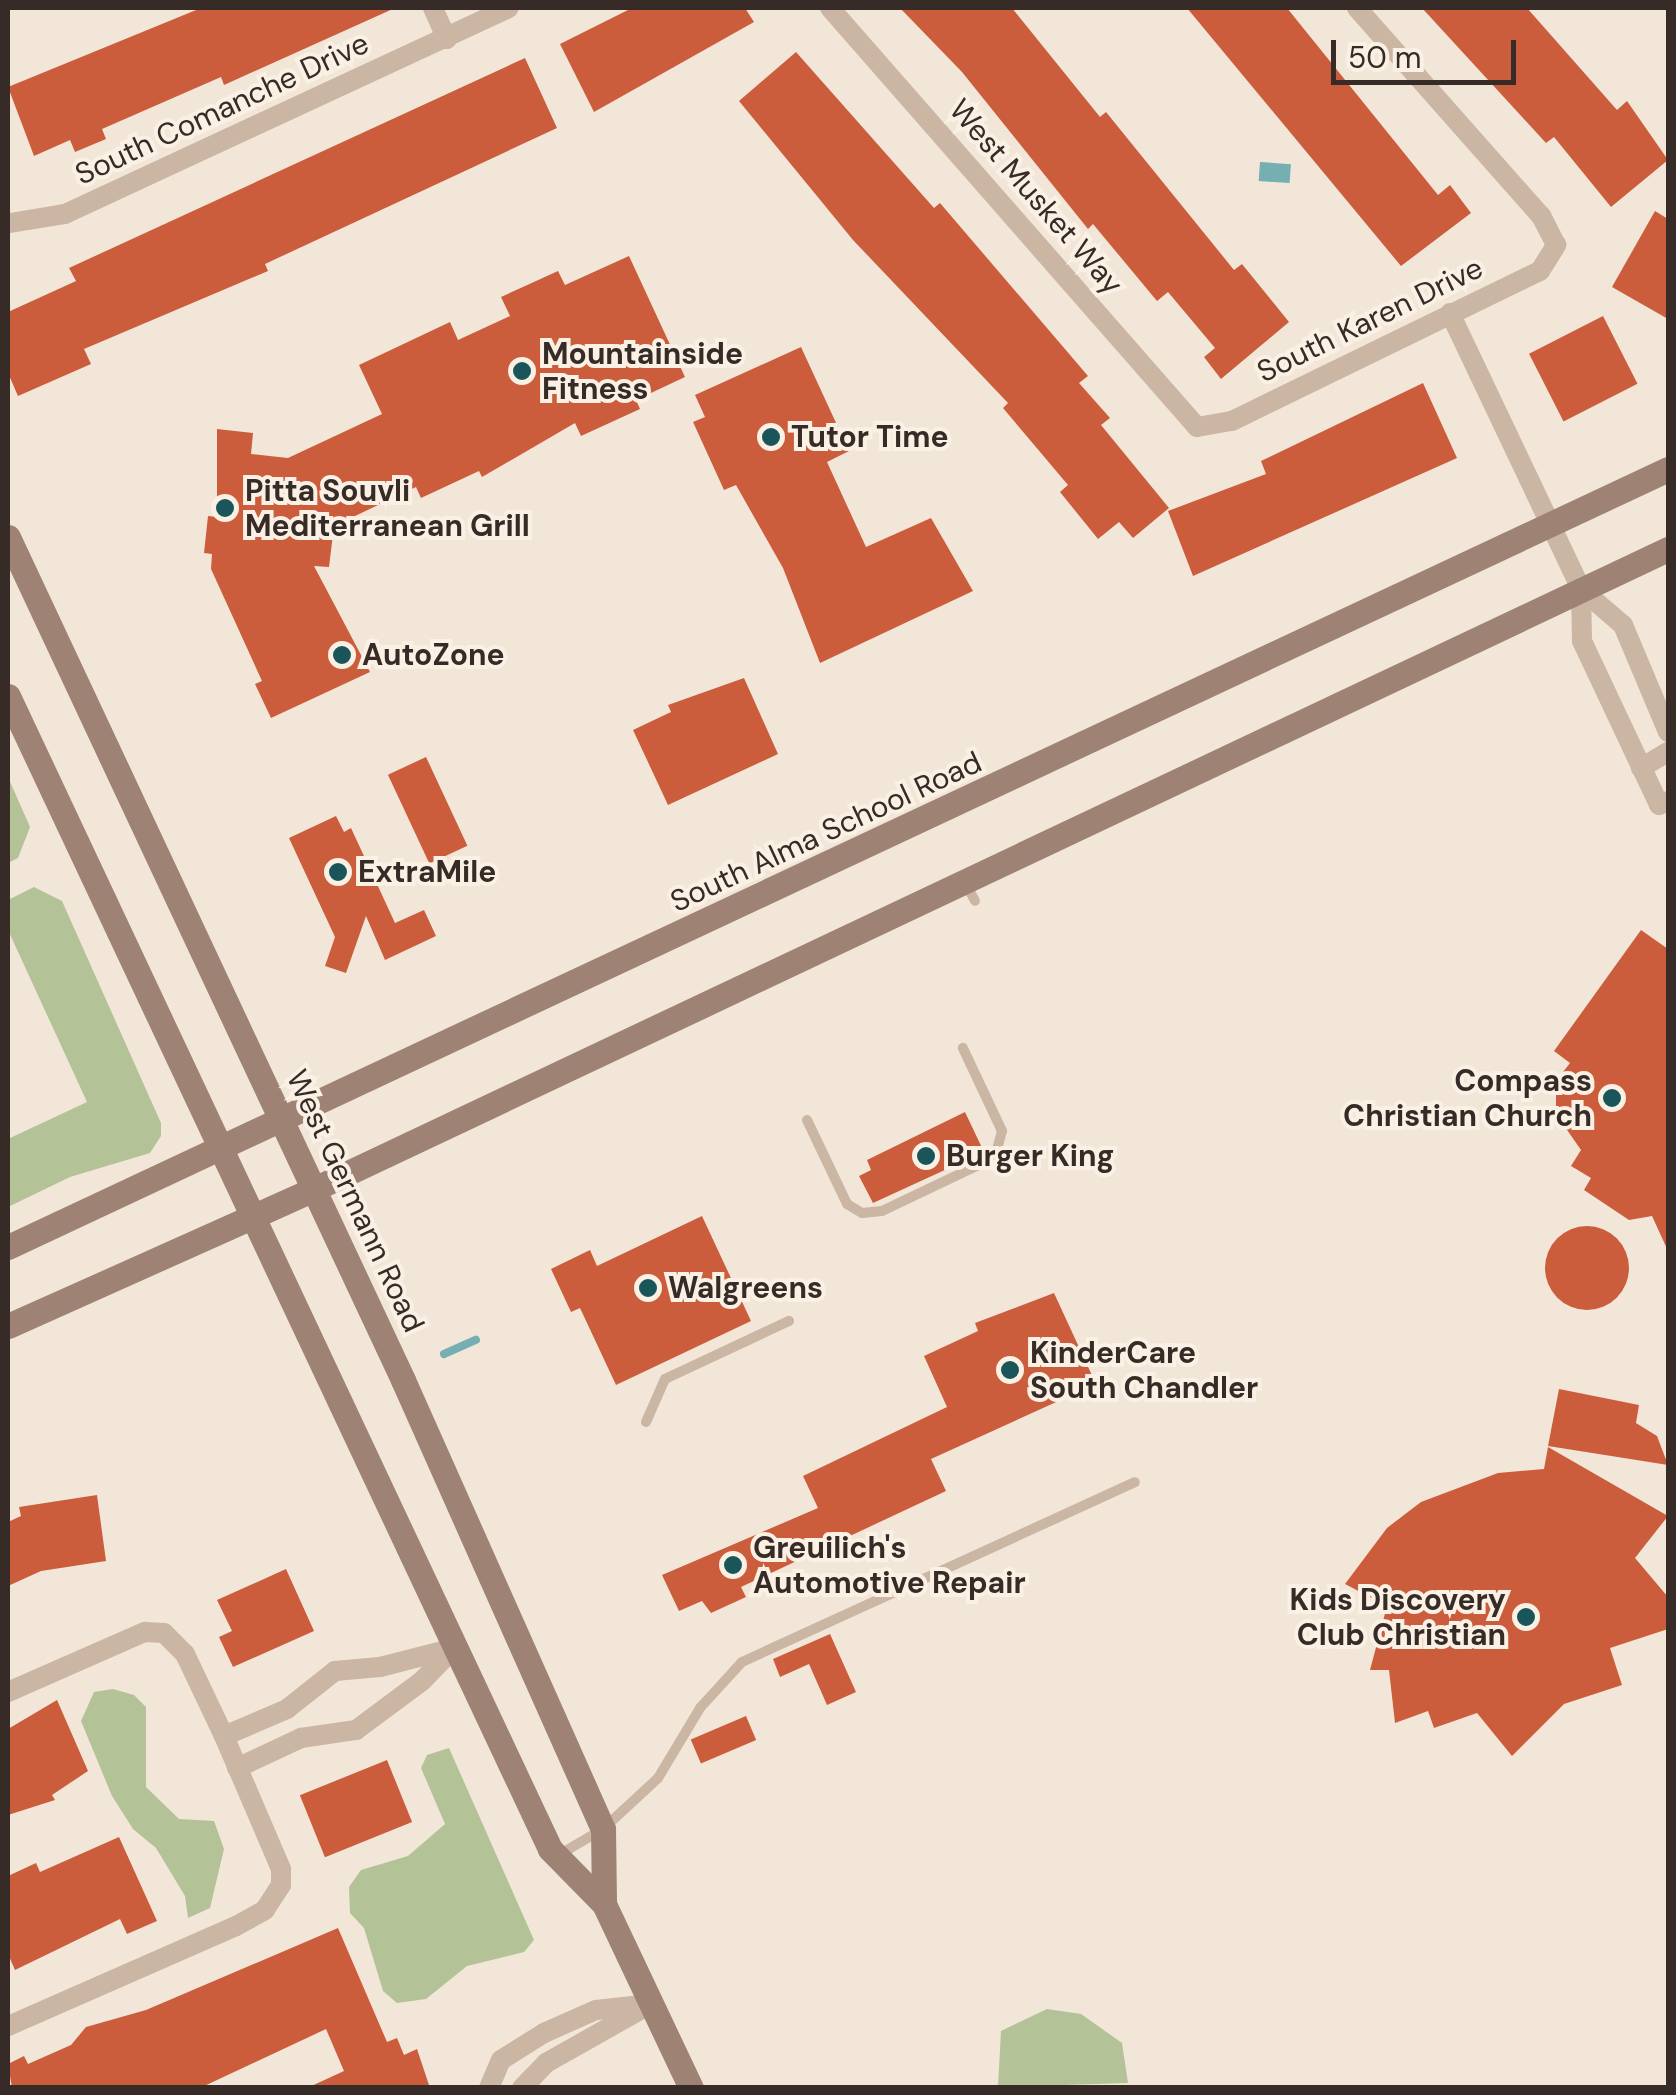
<!DOCTYPE html>
<style>
body{margin:0}
#map{position:relative;width:1676px;height:2095px;overflow:hidden;background:#f2e6d8;font-family:"DM Sans",sans-serif}
div>[style]{position:absolute}
.green>*{inset:0;background:#b4c297}
.water>*{inset:0;background:#75afb1;transform-origin:0 0}
.stream>*{height:8px;margin:-4px;padding:0 4px;transform-origin:4px;border-radius:4px;background:#75afb1}
.building>*{inset:0;background:#cc5d3c;transform-origin:0 0}
.round{border-radius:50%}
.lane>*{height:10px;margin:-5px;padding:0 5px;transform-origin:5px;border-radius:5px;background:#cbb5a3}
.street>*{height:20px;margin:-10px;padding:0 10px;transform-origin:10px;border-radius:10px;background:#cbb5a3}
.secondary>*{height:25px;margin:-12.5px;padding:0 12.5px;transform-origin:12.5px;border-radius:12.5px;background:#9e8375}
.dots>*{width:28px;height:28px;translate:-50% -50%;box-sizing:border-box;border:5px solid #faf0e4;border-radius:50%}
span{translate:-50% -50%;white-space:nowrap;text-align:center;line-height:1.15;-webkit-text-stroke:8px #faf0e4;paint-order:stroke}
.street-label{font-size:30px;color:#362b26}
.poi-label{font-size:30px;color:#362b26;font-weight:700}
.left{translate:0 -50%;text-align:left}
.right{translate:-100% -50%;text-align:right}
.frame{position:absolute;inset:0;border:10px solid #362b26;pointer-events:none}
.scale{position:absolute;left:1331px;top:40px;width:185px;height:45px;box-sizing:border-box;border:5px solid #362b26;border-top:0;padding-left:12px;font-size:30px;line-height:35px;white-space:nowrap;color:#362b26;-webkit-text-stroke:8px #faf0e4;paint-order:stroke}
</style>
<div id="map">
<div class="green">
<i style="clip-path:polygon(8px 777px,30px 827px,18px 858px,8px 863px)"></i>
<i style="clip-path:polygon(34px 887px,62px 901px,161px 1123px,161px 1136px,150px 1153px,70px 1177px,8px 1207px,8px 1139px,87px 1102px,8px 930px,8px 900px)"></i>
<i style="clip-path:polygon(113px 1689px,134px 1695px,146px 1707px,146px 1787px,179px 1819px,214px 1821px,224px 1849px,210px 1908px,188px 1918px,185px 1896px,156px 1848px,133px 1829px,112px 1796px,81px 1721px,94px 1692px)"></i>
<i style="clip-path:polygon(449px 1748px,534px 1940px,524px 1952px,467px 1966px,426px 1999px,397px 2003px,383px 1991px,364px 1928px,350px 1913px,349px 1887px,361px 1870px,408px 1856px,445px 1824px,421px 1768px,427px 1755px)"></i>
<i style="clip-path:polygon(1047px 2009px,1081px 2014px,1122px 2043px,1128px 2083px,998px 2087px,1001px 2031px)"></i>
</div>
<div class="water">
<i style="left:1260px;top:162px;width:31px;height:19px;rotate:4deg"></i>
</div>
<div class="stream">
<i style="left:444px;top:1354px;width:35px;rotate:-24deg"></i>
</div>
<div class="building">
<i style="clip-path:polygon(201px 8px,395px 8px,224px 85px,221px 77px,102px 129px,106px 139px,75px 152px,70px 140px,34px 156px,8px 87px)"></i>
<i style="clip-path:polygon(632px 8px,745px 8px,754px 22px,594px 112px,560px 44px)"></i>
<i style="clip-path:polygon(900px 8px,1012px 8px,1100px 117px,1106px 112px,1234px 270px,1242px 264px,1289px 322px,1221px 379px,1204px 357px,1215px 348px,1168px 292px,1157px 301px,1093px 224px,1088px 229px,962px 72px)"></i>
<i style="clip-path:polygon(1187px 8px,1287px 8px,1438px 195px,1450px 185px,1471px 213px,1401px 266px)"></i>
<i style="clip-path:polygon(1422px 8px,1527px 8px,1617px 110px,1627px 101px,1668px 160px,1611px 207px,1554px 137px,1546px 143px)"></i>
<i style="clip-path:polygon(796px 52px,934px 208px,940px 203px,1088px 376px,1079px 383px,1110px 418px,1101px 425px,1169px 508px,1133px 538px,1119px 522px,1098px 539px,1060px 492px,1068px 485px,1003px 408px,1008px 403px,853px 240px,739px 101px)"></i>
<i style="clip-path:polygon(525px 58px,557px 128px,265px 264px,268px 271px,84px 349px,91px 364px,18px 396px,8px 373px,8px 312px,76px 281px,69px 268px)"></i>
<i style="clip-path:polygon(1655px 211px,1668px 219px,1668px 319px,1612px 287px)"></i>
<i style="clip-path:polygon(629px 256px,685px 377px,636px 400px,640px 409px,581px 436px,575px 423px,482px 477px,479px 471px,421px 498px,416px 487px,334px 526px,329px 567px,314px 566px,370px 672px,271px 718px,255px 684px,262px 681px,211px 569px,212px 554px,204px 553px,208px 516px,217px 517px,217px 429px,253px 433px,251px 454px,288px 458px,382px 414px,359px 365px,450px 322px,458px 340px,510px 316px,501px 297px,558px 271px,565px 285px)"></i>
<i style="left:1603px;top:316px;width:76px;height:83px;rotate:63deg"></i>
<i style="clip-path:polygon(801px 347px,849px 451px,827px 462px,866px 547px,931px 518px,973px 591px,820px 663px,783px 568px,736px 485px,724px 490px,693px 422px,705px 417px,695px 395px)"></i>
<i style="clip-path:polygon(1423px 383px,1457px 458px,1193px 576px,1168px 511px,1266px 474px,1261px 461px)"></i>
<i style="clip-path:polygon(744px 678px,778px 754px,668px 805px,633px 730px,671px 712px,668px 705px)"></i>
<i style="left:426px;top:757px;width:98px;height:42px;rotate:65deg"></i>
<i style="clip-path:polygon(336px 816px,344px 832px,351px 828px,395px 923px,424px 910px,436px 936px,385px 960px,366px 916px,346px 973px,325px 966px,335px 937px,289px 838px)"></i>
<i style="clip-path:polygon(1641px 930px,1668px 949px,1668px 1251px,1652px 1216px,1629px 1220px,1584px 1190px,1591px 1178px,1571px 1166px,1581px 1150px,1556px 1114px,1556px 1081px,1570px 1063px,1554px 1051px)"></i>
<i style="clip-path:polygon(965px 1112px,984px 1152px,873px 1203px,859px 1176px,871px 1170px,867px 1160px)"></i>
<i style="clip-path:polygon(702px 1216px,751px 1321px,616px 1385px,580px 1308px,571px 1312px,551px 1269px,590px 1250px,597px 1266px)"></i>
<i class="round" style="left:1545px;top:1226px;width:84px;height:84px"></i>
<i style="clip-path:polygon(1054px 1293px,1096px 1384px,931px 1459px,946px 1491px,741px 1587px,746px 1597px,711px 1613px,702px 1601px,679px 1611px,662px 1575px,818px 1508px,803px 1476px,947px 1407px,924px 1356px,978px 1331px,975px 1323px)"></i>
<i style="clip-path:polygon(1559px 1389px,1639px 1405px,1636px 1423px,1657px 1436px,1668px 1465px,1548px 1446px)"></i>
<i style="clip-path:polygon(1548px 1447px,1668px 1516px,1635px 1558px,1668px 1597px,1668px 1629px,1610px 1648px,1622px 1685px,1564px 1704px,1512px 1756px,1477px 1713px,1434px 1728px,1428px 1711px,1395px 1723px,1389px 1670px,1370px 1670px,1387px 1606px,1345px 1584px,1387px 1528px,1421px 1502px,1498px 1473px,1544px 1469px)"></i>
<i style="clip-path:polygon(97px 1495px,106px 1561px,41px 1571px,8px 1586px,8px 1522px,21px 1516px,19px 1507px)"></i>
<i style="clip-path:polygon(286px 1569px,314px 1631px,233px 1667px,219px 1637px,232px 1631px,217px 1600px)"></i>
<i style="clip-path:polygon(830px 1634px,856px 1692px,827px 1705px,809px 1664px,780px 1677px,773px 1659px)"></i>
<i style="clip-path:polygon(57px 1700px,88px 1771px,52px 1795px,55px 1800px,8px 1815px,8px 1729px)"></i>
<i style="left:746px;top:1716px;width:26px;height:60px;rotate:67deg"></i>
<i style="left:387px;top:1760px;width:67px;height:94px;rotate:68deg"></i>
<i style="clip-path:polygon(119px 1837px,157px 1921px,127px 1934px,120px 1919px,15px 1970px,8px 1954px,8px 1876px,36px 1863px,40px 1872px)"></i>
<i style="clip-path:polygon(338px 1928px,387px 2042px,397px 2038px,404px 2055px,417px 2049px,430px 2088px,307px 2088px,344px 2071px,326px 2029px,200px 2088px,12px 2088px,8px 2064px,24px 2056px,28px 2064px,71px 2045px,86px 2027px,146px 2010px)"></i>
</div>
<div class="lane">
<i style="left:966px;top:884px;width:19px;rotate:62deg"></i>
<i style="left:807px;top:1120px;width:93px;rotate:64.5deg"></i>
<i style="left:847px;top:1204px;width:17px;rotate:31deg"></i>
<i style="left:862px;top:1213px;width:20px;rotate:-6deg"></i>
<i style="left:882px;top:1211px;width:125px;rotate:-25.5deg"></i>
<i style="left:995px;top:1157px;width:27px;rotate:-75deg"></i>
<i style="left:1002px;top:1131px;width:92px;rotate:-115.2deg"></i>
<i style="left:646px;top:1422px;width:47px;rotate:-66.2deg"></i>
<i style="left:665px;top:1379px;width:137px;rotate:-25.1deg"></i>
<i style="left:557px;top:1856px;width:53px;rotate:-30.4deg"></i>
<i style="left:603px;top:1829px;width:75px;rotate:-42.8deg"></i>
<i style="left:658px;top:1778px;width:82px;rotate:-59deg"></i>
<i style="left:700px;top:1708px;width:62px;rotate:-47.6deg"></i>
<i style="left:742px;top:1662px;width:432px;rotate:-24.6deg"></i>
</div>
<div class="street">
<i style="left:433px;top:8px;width:34px;rotate:66deg"></i>
<i style="left:830px;top:8px;width:557px;rotate:48.79deg"></i>
<i style="left:1197px;top:427px;width:36px;rotate:-10deg"></i>
<i style="left:1232px;top:421px;width:343px;rotate:-26deg"></i>
<i style="left:1540px;top:271px;width:31px;rotate:-58deg"></i>
<i style="left:1556px;top:245px;width:33px;rotate:-117deg"></i>
<i style="left:1541px;top:216px;width:278px;rotate:-131.5deg"></i>
<i style="left:10px;top:223px;width:56px;rotate:-9.3deg"></i>
<i style="left:65px;top:214px;width:489px;rotate:-24.9deg"></i>
<i style="left:1450px;top:313px;width:306px;rotate:64.6deg"></i>
<i style="left:1581px;top:589px;width:55px;rotate:40.6deg"></i>
<i style="left:1623px;top:625px;width:116px;rotate:67.2deg"></i>
<i style="left:1581px;top:589px;width:52px;rotate:88.9deg"></i>
<i style="left:1582px;top:641px;width:181px;rotate:64.8deg"></i>
<i style="left:1659px;top:805px;width:10px;rotate:-24deg"></i>
<i style="left:1641px;top:768px;width:31px;rotate:-31deg"></i>
<i style="left:8px;top:1692px;width:150px;rotate:-23.7deg"></i>
<i style="left:145px;top:1632px;width:19px;rotate:3deg"></i>
<i style="left:164px;top:1633px;width:30px;rotate:45deg"></i>
<i style="left:185px;top:1654px;width:91px;rotate:64.6deg"></i>
<i style="left:224px;top:1736px;width:145px;rotate:66.8deg"></i>
<i style="left:281px;top:1869px;width:16px;rotate:90deg"></i>
<i style="left:281px;top:1885px;width:30px;rotate:123deg"></i>
<i style="left:265px;top:1910px;width:33px;rotate:151deg"></i>
<i style="left:236px;top:1926px;width:249px;rotate:156.3deg"></i>
<i style="left:224px;top:1736px;width:69px;rotate:-23.2deg"></i>
<i style="left:287px;top:1709px;width:61px;rotate:-38.4deg"></i>
<i style="left:335px;top:1671px;width:45px;rotate:-5.1deg"></i>
<i style="left:380px;top:1667px;width:76px;rotate:-14.4deg"></i>
<i style="left:237px;top:1768px;width:71px;rotate:-25.1deg"></i>
<i style="left:301px;top:1738px;width:56px;rotate:-8.3deg"></i>
<i style="left:356px;top:1730px;width:82px;rotate:-36.6deg"></i>
<i style="left:422px;top:1681px;width:46px;rotate:-45.9deg"></i>
<i style="left:489px;top:2088px;width:30px;rotate:-67deg"></i>
<i style="left:501px;top:2060px;width:51px;rotate:-32.1deg"></i>
<i style="left:544px;top:2033px;width:57px;rotate:-23.9deg"></i>
<i style="left:596px;top:2010px;width:55px;rotate:-6.2deg"></i>
<i style="left:522px;top:2088px;width:35px;rotate:-46deg"></i>
<i style="left:546px;top:2063px;width:118px;rotate:-29.4deg"></i>
</div>
<div class="secondary">
<i style="left:8px;top:537px;width:931px;rotate:64.89deg"></i>
<i style="left:403px;top:1380px;width:492px;rotate:66deg"></i>
<i style="left:603px;top:1829px;width:75px;rotate:89.2deg"></i>
<i style="left:8px;top:696px;width:1274px;rotate:64.82deg"></i>
<i style="left:550px;top:1849px;width:77px;rotate:45.5deg"></i>
<i style="left:604px;top:1904px;width:204px;rotate:64.7deg"></i>
<i style="left:8px;top:1247px;width:1833px;rotate:-25.11deg"></i>
<i style="left:8px;top:1326px;width:335px;rotate:-24.1deg"></i>
<i style="left:314px;top:1189px;width:1498px;rotate:-25.3deg"></i>
</div>
<div class="dots">
<i style="left:522px;top:371px;background:#195559"></i>
<i style="left:771px;top:437px;background:#195559"></i>
<i style="left:225px;top:508px;background:#195559"></i>
<i style="left:342px;top:655px;background:#195559"></i>
<i style="left:338px;top:872px;background:#195559"></i>
<i style="left:1612px;top:1098px;background:#195559"></i>
<i style="left:926px;top:1156px;background:#195559"></i>
<i style="left:648px;top:1288px;background:#195559"></i>
<i style="left:1010px;top:1370px;background:#195559"></i>
<i style="left:733px;top:1565px;background:#195559"></i>
<i style="left:1526px;top:1617px;background:#195559"></i>
</div>
<div class="street-label">
<span style="left:222px;top:109px;rotate:-25deg">South Comanche Drive</span>
<span style="left:1036px;top:197px;rotate:49deg">West Musket Way</span>
<span style="left:1370px;top:320px;rotate:-26deg">South Karen Drive</span>
<span style="left:826px;top:832px;rotate:-25deg">South Alma School Road</span>
<span style="left:355px;top:1201px;rotate:65deg">West Germann Road</span>
</div>
<div class="poi-label">
<span class="left" style="left:542px;top:371px">Mountainside<br>Fitness</span>
<span class="left" style="left:791px;top:437px">Tutor Time</span>
<span class="left" style="left:245px;top:508px">Pitta Souvli<br>Mediterranean Grill</span>
<span class="left" style="left:362px;top:655px">AutoZone</span>
<span class="left" style="left:358px;top:872px">ExtraMile</span>
<span class="right" style="left:1592px;top:1098px">Compass<br>Christian Church</span>
<span class="left" style="left:946px;top:1156px">Burger King</span>
<span class="left" style="left:668px;top:1288px">Walgreens</span>
<span class="left" style="left:1030px;top:1370px">KinderCare<br>South Chandler</span>
<span class="left" style="left:753px;top:1565px">Greuilich's<br>Automotive Repair</span>
<span class="right" style="left:1506px;top:1617px">Kids Discovery<br>Club Christian</span>
</div>
<div class="frame"></div>
<div class="scale">50 m</div>
</div>
